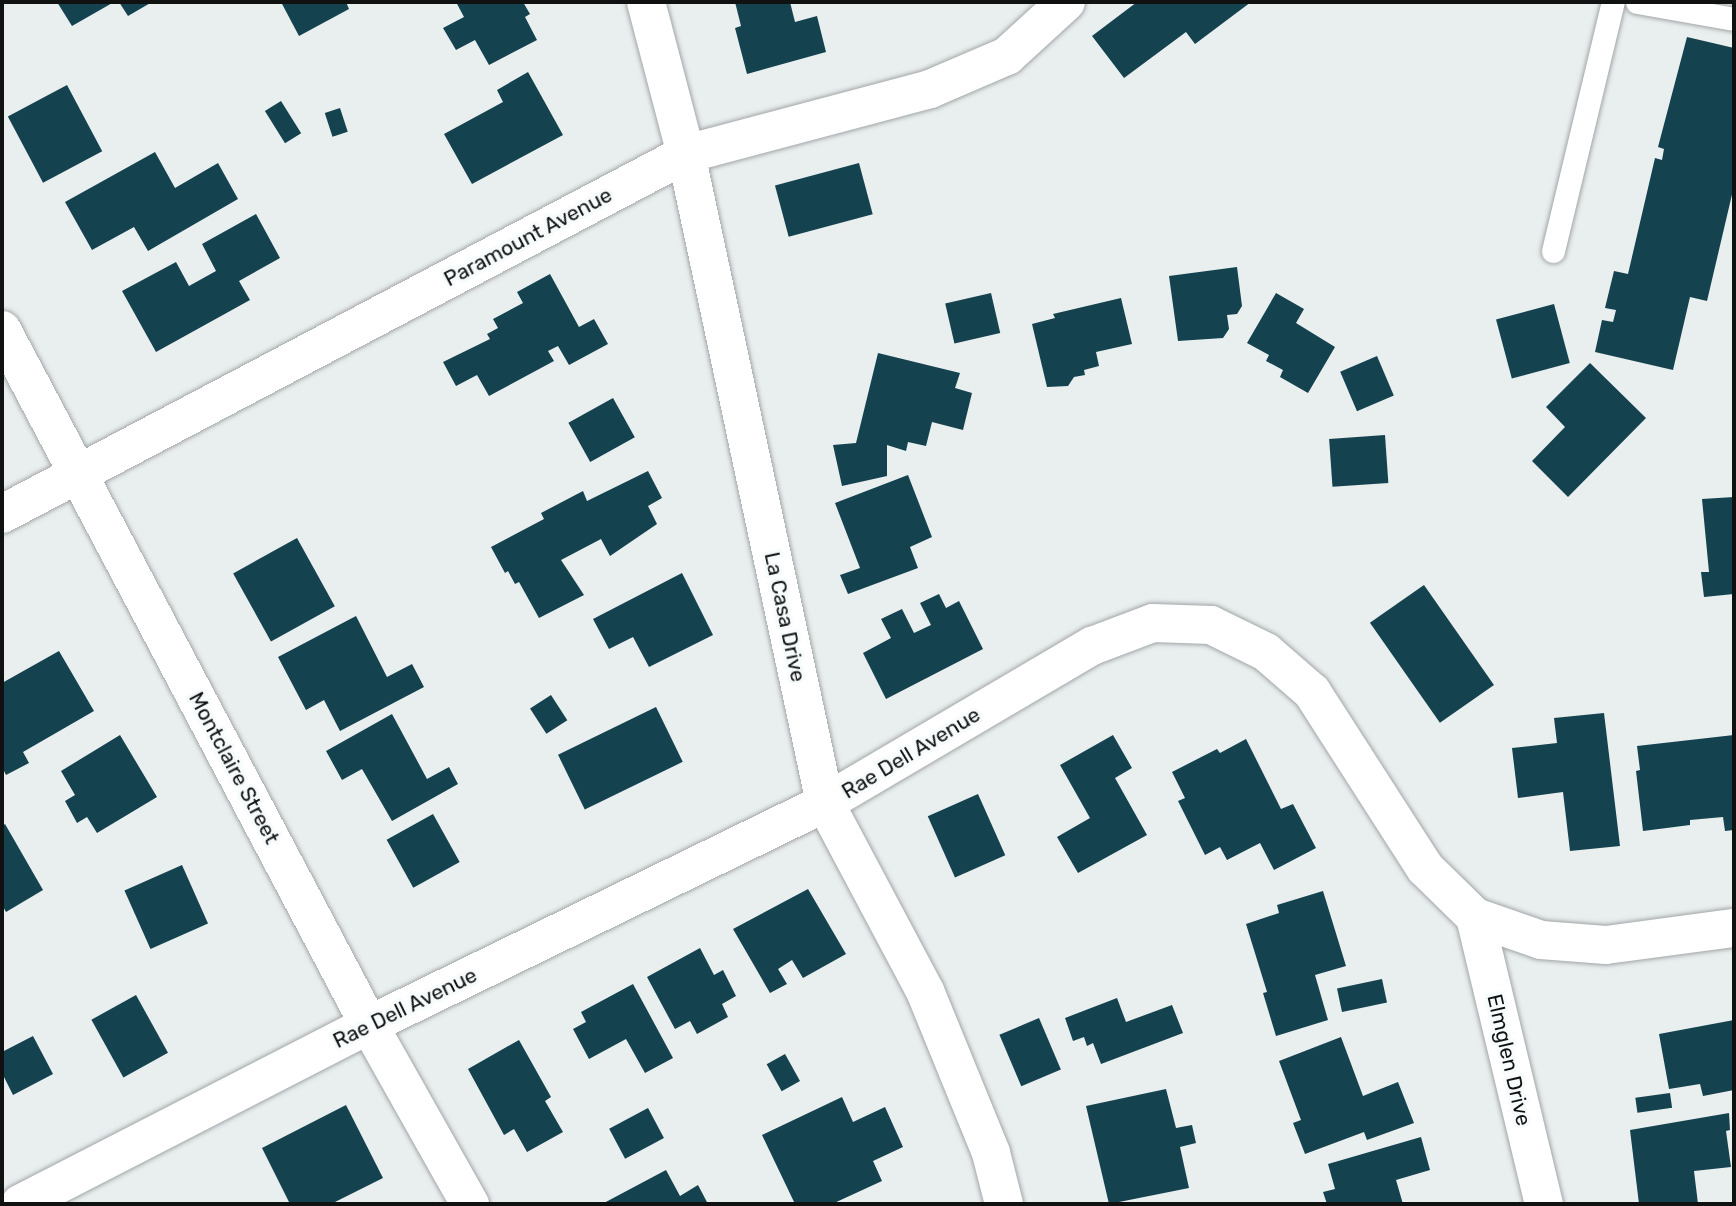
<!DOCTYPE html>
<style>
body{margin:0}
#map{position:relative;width:1736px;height:1206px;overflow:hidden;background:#e9eeef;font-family:Rubik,sans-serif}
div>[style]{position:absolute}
.building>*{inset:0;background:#14424f;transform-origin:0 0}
.roads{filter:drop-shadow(0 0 2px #a2a6a7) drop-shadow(0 0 2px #a2a6a7)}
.service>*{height:23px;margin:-11.5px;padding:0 11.5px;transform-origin:11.5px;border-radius:11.5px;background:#fff}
.minor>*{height:38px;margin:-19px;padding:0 19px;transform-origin:19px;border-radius:19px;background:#fff}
.tertiary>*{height:38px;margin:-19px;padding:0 19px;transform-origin:19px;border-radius:19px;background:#fff}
span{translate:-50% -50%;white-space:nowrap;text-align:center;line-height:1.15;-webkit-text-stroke:7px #f7fbfc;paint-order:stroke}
.street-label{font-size:21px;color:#101212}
.frame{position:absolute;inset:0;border:4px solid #101212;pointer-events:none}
</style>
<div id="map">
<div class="building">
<i style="clip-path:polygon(57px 2px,114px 2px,72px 26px)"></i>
<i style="clip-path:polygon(119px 2px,152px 2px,128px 16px)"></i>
<i style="clip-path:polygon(281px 2px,346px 2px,349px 9px,299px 36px)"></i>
<i style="clip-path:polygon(456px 2px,523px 2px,530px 14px,525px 17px,537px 40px,489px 65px,475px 40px,456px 50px,443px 28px,464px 17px)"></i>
<i style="clip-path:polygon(735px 2px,790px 2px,795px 22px,817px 16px,826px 52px,747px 74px,735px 28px,741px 26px)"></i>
<i style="clip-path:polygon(1137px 2px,1251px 2px,1195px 44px,1186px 32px,1124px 78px,1092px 36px)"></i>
<i style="clip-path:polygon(1687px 37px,1734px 48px,1734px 186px,1707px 301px,1690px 297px,1673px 370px,1595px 352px,1602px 320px,1613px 322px,1616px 310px,1605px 308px,1614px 271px,1628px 274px,1655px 158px,1662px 160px,1664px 149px,1658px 147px)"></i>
<i style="clip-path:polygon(528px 72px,563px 135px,472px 184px,444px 134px,503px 102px,497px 90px)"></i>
<i style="left:67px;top:85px;width:75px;height:67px;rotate:62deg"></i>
<i style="left:281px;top:101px;width:38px;height:19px;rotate:58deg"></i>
<i style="left:340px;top:108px;width:25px;height:16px;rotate:72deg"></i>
<i style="clip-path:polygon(155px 152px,175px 188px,218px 163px,238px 199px,148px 251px,134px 227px,92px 250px,65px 202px)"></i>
<i style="left:859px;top:163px;width:53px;height:87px;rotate:75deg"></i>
<i style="clip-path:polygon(256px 214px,280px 258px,239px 281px,250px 300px,156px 352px,122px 291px,176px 262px,189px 286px,216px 271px,202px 244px)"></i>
<i style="clip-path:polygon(1237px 267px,1242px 306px,1237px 314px,1227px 315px,1229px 329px,1223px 338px,1178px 341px,1169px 276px)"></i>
<i style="clip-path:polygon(550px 274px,579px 327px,594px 319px,608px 344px,569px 365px,558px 346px,548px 351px,554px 361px,489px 396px,477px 375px,456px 386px,443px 362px,490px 339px,487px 334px,498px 328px,493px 319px,523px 303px,517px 292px)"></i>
<i style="left:991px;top:293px;width:41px;height:47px;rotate:77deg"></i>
<i style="clip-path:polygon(1276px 293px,1304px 309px,1296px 323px,1335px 347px,1308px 393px,1280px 377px,1283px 370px,1266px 361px,1269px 355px,1247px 343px)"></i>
<i style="clip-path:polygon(1121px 298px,1132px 344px,1096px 352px,1099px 366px,1084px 370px,1085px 375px,1074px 377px,1068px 386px,1047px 387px,1032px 324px,1055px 318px,1053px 314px)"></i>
<i style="left:1554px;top:304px;width:61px;height:60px;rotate:75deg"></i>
<i style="clip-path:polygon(878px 353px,960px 373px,955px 388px,972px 393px,963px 430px,932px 422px,926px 446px,908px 442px,906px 451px,887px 445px,887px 476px,842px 486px,833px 445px,856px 443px)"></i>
<i style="left:1377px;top:356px;width:43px;height:40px;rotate:67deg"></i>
<i style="clip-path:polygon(1590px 363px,1646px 418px,1568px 497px,1532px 461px,1565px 427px,1546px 407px)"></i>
<i style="left:613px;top:398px;width:45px;height:51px;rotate:61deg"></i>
<i style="left:1385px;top:435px;width:48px;height:56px;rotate:86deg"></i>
<i style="clip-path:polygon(648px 471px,662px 498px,648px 506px,657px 524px,610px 556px,601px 539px,561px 560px,584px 595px,539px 618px,519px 582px,515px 584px,508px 571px,505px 573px,491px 547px,544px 519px,541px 513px,583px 491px,587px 501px)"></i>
<i style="clip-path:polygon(908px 475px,932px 537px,910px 547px,918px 568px,848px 594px,840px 575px,860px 568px,835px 503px)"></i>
<i style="clip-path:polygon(1734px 497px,1734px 594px,1704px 597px,1701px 572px,1709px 572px,1702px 499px)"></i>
<i style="left:297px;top:538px;width:78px;height:73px;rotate:61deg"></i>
<i style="clip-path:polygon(682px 573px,713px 635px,649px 667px,633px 637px,609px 649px,593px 619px)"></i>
<i style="left:1424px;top:585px;width:122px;height:66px;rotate:55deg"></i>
<i style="clip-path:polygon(939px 594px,946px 608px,959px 601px,983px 649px,886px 699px,863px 653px,891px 638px,881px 619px,902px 609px,914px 633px,931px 625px,920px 603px)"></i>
<i style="clip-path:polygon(356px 616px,387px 677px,412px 664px,424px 687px,340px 731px,324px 700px,306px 710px,278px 657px)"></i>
<i style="clip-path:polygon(59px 651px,94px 711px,23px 752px,29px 763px,6px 775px,2px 767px,2px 683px)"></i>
<i style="left:551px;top:695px;width:30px;height:25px;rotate:57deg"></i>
<i style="left:656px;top:707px;width:61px;height:109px;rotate:64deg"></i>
<i style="clip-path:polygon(1604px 713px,1620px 846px,1570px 851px,1563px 792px,1518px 798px,1512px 748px,1557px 743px,1554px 718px)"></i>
<i style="clip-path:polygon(392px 714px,427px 779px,449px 767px,458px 784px,392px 821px,362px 769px,342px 780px,326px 751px)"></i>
<i style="clip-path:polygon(120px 735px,157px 797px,97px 833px,87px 817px,77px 823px,65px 801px,75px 795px,61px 771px)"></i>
<i style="clip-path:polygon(1113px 735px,1132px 768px,1115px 778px,1147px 835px,1078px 873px,1057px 837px,1090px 818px,1060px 765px)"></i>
<i style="clip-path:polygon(1734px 735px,1734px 830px,1725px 831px,1723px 817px,1690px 820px,1690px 825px,1643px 831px,1636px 771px,1640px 770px,1637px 746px)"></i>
<i style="clip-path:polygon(1246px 739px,1281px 809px,1293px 804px,1316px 848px,1274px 870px,1260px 843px,1227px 860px,1220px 847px,1205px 855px,1178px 801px,1185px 798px,1172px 772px,1217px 749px,1220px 753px)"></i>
<i style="left:978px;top:794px;width:67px;height:55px;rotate:66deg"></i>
<i style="left:433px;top:814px;width:55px;height:53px;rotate:61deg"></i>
<i style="clip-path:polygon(5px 824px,43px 890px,6px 912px,2px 905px,2px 826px)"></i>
<i style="left:182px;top:865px;width:64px;height:63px;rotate:66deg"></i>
<i style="clip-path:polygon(808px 889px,846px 954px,803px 978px,792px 960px,778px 969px,787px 984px,770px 993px,733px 929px)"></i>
<i style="clip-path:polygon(1323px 891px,1346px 966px,1315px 975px,1328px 1020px,1276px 1036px,1263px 993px,1267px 992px,1246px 924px,1279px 913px,1277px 905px)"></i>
<i style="clip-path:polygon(700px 948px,714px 975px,723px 970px,736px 996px,722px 1004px,728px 1017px,697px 1034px,690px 1021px,675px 1029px,647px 977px)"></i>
<i style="left:1382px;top:979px;width:24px;height:46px;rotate:78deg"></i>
<i style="clip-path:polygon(633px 984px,673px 1058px,645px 1073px,626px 1039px,589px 1059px,573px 1029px,586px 1022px,581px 1012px)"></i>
<i style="left:136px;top:995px;width:66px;height:51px;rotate:61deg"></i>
<i style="clip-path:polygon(1117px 998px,1126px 1022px,1172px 1005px,1183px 1033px,1101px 1064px,1093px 1043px,1087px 1046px,1084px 1037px,1073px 1041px,1065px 1018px)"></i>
<i style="left:1039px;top:1018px;width:56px;height:43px;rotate:67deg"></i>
<i style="clip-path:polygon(1734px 1020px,1734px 1090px,1703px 1096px,1700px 1084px,1669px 1089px,1659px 1034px)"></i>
<i style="clip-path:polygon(33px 1036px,53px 1074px,13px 1095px,2px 1073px,2px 1052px)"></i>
<i style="clip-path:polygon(1341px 1037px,1363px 1096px,1398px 1082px,1414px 1123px,1367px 1140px,1364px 1132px,1305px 1154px,1293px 1123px,1301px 1120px,1279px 1061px)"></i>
<i style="clip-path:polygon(519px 1040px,551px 1097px,545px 1101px,563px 1132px,527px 1152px,514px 1129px,504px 1135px,468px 1069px)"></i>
<i style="left:785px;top:1054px;width:31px;height:21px;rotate:61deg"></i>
<i style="clip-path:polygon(1166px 1089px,1176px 1128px,1192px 1125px,1196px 1143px,1180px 1147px,1189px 1188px,1109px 1204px,1086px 1106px)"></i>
<i style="left:1670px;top:1093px;width:15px;height:35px;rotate:82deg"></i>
<i style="clip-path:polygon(842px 1097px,853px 1122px,885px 1107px,903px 1147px,873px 1161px,882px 1181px,832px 1204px,795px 1204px,762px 1135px)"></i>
<i style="clip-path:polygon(346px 1105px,383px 1178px,331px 1204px,290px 1204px,262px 1148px)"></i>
<i style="left:648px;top:1108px;width:34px;height:44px;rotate:62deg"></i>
<i style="clip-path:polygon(1729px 1113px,1730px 1130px,1726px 1131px,1731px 1167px,1694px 1171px,1698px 1204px,1639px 1204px,1630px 1130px)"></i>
<i style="clip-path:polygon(1421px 1137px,1430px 1170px,1396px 1180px,1403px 1204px,1327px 1204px,1323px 1192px,1335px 1189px,1328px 1164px)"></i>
<i style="clip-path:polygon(666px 1170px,680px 1196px,698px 1185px,708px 1204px,602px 1204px)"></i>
</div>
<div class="roads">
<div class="service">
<i style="left:1637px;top:2px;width:98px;rotate:9.9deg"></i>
<i style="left:1553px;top:251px;width:256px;rotate:-76.5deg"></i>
</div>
<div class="minor">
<i style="left:646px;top:2px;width:157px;rotate:75.3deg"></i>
<i style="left:686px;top:154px;width:664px;rotate:77.91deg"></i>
<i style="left:825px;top:803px;width:213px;rotate:62deg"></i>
<i style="left:925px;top:991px;width:175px;rotate:67.8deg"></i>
<i style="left:991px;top:1153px;width:53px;rotate:75.7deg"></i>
<i style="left:2px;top:330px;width:786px;rotate:62.16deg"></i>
<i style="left:369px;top:1025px;width:206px;rotate:60.6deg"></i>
<i style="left:2px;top:514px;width:773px;rotate:-27.76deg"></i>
<i style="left:686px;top:154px;width:253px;rotate:-14.9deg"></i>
<i style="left:930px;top:89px;width:84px;rotate:-23.2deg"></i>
<i style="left:1007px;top:56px;width:80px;rotate:-42.5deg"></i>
<i style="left:1475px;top:917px;width:295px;rotate:76.5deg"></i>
</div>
<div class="tertiary">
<i style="left:20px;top:1204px;width:392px;rotate:-27.2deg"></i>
<i style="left:369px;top:1025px;width:507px;rotate:-25.96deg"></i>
<i style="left:825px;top:803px;width:310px;rotate:-30.5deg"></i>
<i style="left:1092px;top:646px;width:65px;rotate:-20.7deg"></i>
<i style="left:1153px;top:623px;width:58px;rotate:2deg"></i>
<i style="left:1211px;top:625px;width:61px;rotate:26.1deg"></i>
<i style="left:1266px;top:652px;width:61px;rotate:41deg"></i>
<i style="left:1312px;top:692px;width:209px;rotate:57.3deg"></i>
<i style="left:1425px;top:868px;width:70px;rotate:44.4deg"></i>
<i style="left:1475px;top:917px;width:70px;rotate:19.2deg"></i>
<i style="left:1541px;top:940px;width:65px;rotate:4.4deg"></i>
<i style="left:1606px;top:945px;width:129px;rotate:-7.6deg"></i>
</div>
</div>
<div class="street-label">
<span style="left:528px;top:237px;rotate:-28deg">Paramount Avenue</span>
<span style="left:785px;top:617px;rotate:78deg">La Casa Drive</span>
<span style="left:911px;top:753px;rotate:-31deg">Rae Dell Avenue</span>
<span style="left:234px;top:768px;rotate:62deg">Montclaire Street</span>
<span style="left:405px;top:1008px;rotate:-26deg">Rae Dell Avenue</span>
<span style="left:1509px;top:1060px;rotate:77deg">Elmglen Drive</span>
</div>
<div class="frame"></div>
</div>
